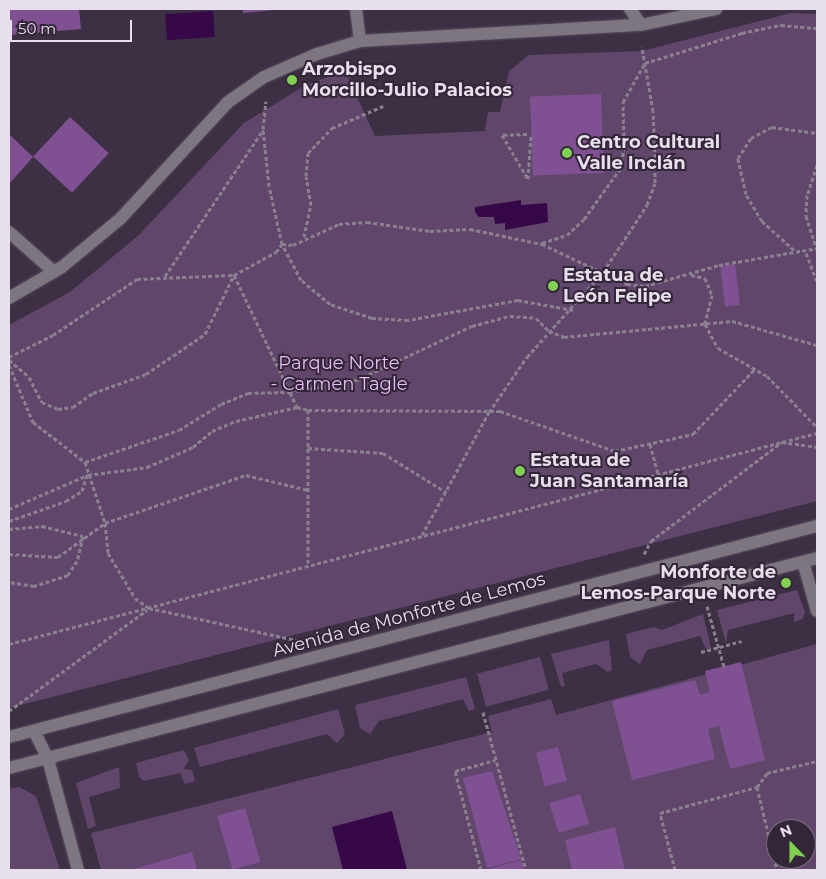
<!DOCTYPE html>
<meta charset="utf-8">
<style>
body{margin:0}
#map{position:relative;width:826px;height:879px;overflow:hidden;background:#3e3044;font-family:Montserrat,sans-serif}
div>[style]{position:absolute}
.green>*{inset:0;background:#60466b;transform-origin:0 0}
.water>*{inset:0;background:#370848;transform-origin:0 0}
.building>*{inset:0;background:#7f5193;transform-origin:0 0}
.path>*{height:3px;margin-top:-1.5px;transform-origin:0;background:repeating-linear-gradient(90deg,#8b8090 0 4px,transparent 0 6.5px)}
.roads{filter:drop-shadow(0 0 1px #594c5f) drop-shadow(0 0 1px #594c5f)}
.minor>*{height:12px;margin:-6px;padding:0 6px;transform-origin:6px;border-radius:6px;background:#7d7680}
.dots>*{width:14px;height:14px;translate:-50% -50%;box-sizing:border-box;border:2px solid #342639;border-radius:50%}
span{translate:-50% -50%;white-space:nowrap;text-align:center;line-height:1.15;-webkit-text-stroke:4px #342639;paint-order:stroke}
.poi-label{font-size:18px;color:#e7dfeb;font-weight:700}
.left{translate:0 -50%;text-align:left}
.right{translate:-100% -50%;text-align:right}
.park-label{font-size:18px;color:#e5bff6}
.street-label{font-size:18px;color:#e7dfeb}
.frame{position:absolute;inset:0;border:10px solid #e7dfeb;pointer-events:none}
.north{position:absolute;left:766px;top:819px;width:50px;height:50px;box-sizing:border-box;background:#342639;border:1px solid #7c7080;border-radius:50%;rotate:338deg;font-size:14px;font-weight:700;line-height:20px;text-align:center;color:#e7dfeb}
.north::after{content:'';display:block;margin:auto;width:18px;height:22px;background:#81d050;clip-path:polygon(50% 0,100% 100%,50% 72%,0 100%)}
.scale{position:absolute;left:10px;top:20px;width:122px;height:22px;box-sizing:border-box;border:2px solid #e7dfeb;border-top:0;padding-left:6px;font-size:15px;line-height:18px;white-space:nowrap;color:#e7dfeb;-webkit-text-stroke:4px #342639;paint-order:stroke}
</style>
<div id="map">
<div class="green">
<i style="clip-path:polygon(791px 13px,817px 14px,817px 501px,9px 708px,9px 325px,70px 292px,139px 235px,244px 123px,306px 85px,345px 71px,375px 136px,485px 131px,488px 112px,500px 112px,509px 71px,529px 55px,642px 51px)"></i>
<i style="clip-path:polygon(797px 590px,805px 612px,803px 619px,794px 622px,794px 613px,728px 630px,726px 644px,717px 610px)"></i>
<i style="clip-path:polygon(703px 614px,711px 648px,706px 649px,700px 636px,647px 650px,640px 664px,630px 657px,626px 634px,654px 627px,662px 630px)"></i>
<i style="clip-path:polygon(609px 640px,612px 670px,608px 672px,596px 664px,562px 673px,565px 686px,561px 687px,551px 654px)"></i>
<i style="clip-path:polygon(evenodd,817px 644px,817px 870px,101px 870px,91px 833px,492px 732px,488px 716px,551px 699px,556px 715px,817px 644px,776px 829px,806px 829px,806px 859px,776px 859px,776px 829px)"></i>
<i style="left:540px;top:657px;width:34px;height:65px;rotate:75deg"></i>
<i style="clip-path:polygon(466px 677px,475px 709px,469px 711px,463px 699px,379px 721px,370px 734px,360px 728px,355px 705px)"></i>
<i style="clip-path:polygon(338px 709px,345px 734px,337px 743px,327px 734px,200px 767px,194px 748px)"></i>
<i style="clip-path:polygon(184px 750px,189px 760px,184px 769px,192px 770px,195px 781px,185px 784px,180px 773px,144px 781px,139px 777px,136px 763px)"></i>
<i style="clip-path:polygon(119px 767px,120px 788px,89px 797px,96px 826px,88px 829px,76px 783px)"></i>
<i style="clip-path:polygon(19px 787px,36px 796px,60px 870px,9px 870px,9px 789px)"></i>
</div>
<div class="water">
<i style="left:213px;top:11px;width:26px;height:48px;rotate:86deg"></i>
<i style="clip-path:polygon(521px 200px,521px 205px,547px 203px,548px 222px,505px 230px,505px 223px,495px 224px,494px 217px,479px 217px,475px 212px,475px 207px)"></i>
<i style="clip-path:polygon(392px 811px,407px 870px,343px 870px,332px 827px)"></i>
</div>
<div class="building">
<i style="clip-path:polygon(9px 9px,79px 9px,81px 29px,9px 35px)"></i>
<i style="clip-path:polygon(243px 9px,274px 9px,275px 10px,243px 13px)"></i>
<i style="left:601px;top:94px;width:79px;height:71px;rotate:88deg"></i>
<i style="left:70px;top:117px;width:53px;height:54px;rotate:43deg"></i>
<i style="clip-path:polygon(9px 134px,33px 157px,9px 184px)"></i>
<i style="left:735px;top:264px;width:41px;height:15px;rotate:83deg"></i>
<i style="clip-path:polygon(741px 662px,765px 760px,730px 769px,719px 726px,708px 729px,715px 759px,632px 780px,612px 701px,695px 680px,700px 695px,710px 692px,705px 671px)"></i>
<i style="left:558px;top:747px;width:35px;height:23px;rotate:75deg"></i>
<i style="clip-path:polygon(492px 771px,521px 859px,487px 868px,463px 778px)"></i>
<i style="left:580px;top:794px;width:31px;height:32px;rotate:73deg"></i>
<i style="left:245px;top:808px;width:56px;height:29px;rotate:74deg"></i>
<i style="clip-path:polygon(615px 827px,625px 870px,572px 870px,565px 840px)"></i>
<i style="clip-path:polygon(192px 852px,197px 870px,131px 870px)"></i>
<i style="clip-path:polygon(521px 860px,524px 870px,484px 870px)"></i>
</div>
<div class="path">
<i style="left:527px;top:134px;width:25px;rotate:178deg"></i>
<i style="left:502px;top:135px;width:51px;rotate:59.4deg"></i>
<i style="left:528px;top:179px;width:45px;rotate:-86.2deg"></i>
<i style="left:817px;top:165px;width:32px;rotate:108deg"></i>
<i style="left:807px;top:195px;width:21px;rotate:93deg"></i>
<i style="left:806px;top:216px;width:36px;rotate:72deg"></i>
<i style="left:304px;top:237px;width:33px;rotate:-78deg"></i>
<i style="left:311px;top:205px;width:29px;rotate:-100deg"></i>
<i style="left:306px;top:176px;width:23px;rotate:-85deg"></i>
<i style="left:308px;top:153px;width:35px;rotate:-46deg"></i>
<i style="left:332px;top:128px;width:56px;rotate:-23.3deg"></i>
<i style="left:542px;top:243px;width:26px;rotate:-18deg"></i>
<i style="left:567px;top:235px;width:23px;rotate:-43deg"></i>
<i style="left:584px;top:219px;width:62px;rotate:-54.2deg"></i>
<i style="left:620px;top:169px;width:20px;rotate:-79deg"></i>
<i style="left:624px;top:149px;width:47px;rotate:-91.2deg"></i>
<i style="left:623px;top:102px;width:45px;rotate:-60.6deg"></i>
<i style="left:645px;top:63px;width:102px;rotate:-17.2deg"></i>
<i style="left:742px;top:33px;width:40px;rotate:-12deg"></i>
<i style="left:781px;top:25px;width:36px;rotate:5deg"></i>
<i style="left:794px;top:250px;width:43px;rotate:-137.8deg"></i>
<i style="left:762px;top:221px;width:31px;rotate:-121deg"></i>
<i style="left:746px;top:194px;width:37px;rotate:-103deg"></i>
<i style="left:738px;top:158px;width:24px;rotate:-57deg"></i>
<i style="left:751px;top:138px;width:24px;rotate:-28deg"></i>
<i style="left:772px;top:127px;width:45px;rotate:7.6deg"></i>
<i style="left:806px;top:253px;width:30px;rotate:69deg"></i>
<i style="left:234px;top:275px;width:146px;rotate:64.5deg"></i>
<i style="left:297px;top:407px;width:11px;rotate:15deg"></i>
<i style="left:308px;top:410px;width:192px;rotate:0.3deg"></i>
<i style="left:500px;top:411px;width:122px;rotate:19.2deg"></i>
<i style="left:615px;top:451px;width:80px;rotate:-12.3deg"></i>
<i style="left:693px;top:434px;width:90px;rotate:-46.4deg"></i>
<i style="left:691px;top:275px;width:14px;rotate:12deg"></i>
<i style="left:705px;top:278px;width:18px;rotate:68deg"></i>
<i style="left:712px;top:295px;width:30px;rotate:104deg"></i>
<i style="left:705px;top:324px;width:27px;rotate:62deg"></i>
<i style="left:718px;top:348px;width:56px;rotate:29.7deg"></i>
<i style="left:767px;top:376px;width:71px;rotate:45.6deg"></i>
<i style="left:165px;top:276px;width:176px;rotate:-56.1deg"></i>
<i style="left:573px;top:310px;width:56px;rotate:-169.7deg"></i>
<i style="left:518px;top:300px;width:112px;rotate:169.7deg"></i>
<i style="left:408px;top:320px;width:36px;rotate:-177deg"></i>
<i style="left:372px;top:318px;width:44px;rotate:-161.6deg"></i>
<i style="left:330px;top:304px;width:38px;rotate:-140deg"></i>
<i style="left:301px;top:280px;width:41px;rotate:-117.8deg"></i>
<i style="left:282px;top:244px;width:11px;rotate:5deg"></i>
<i style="left:293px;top:245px;width:51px;rotate:-24.5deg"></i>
<i style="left:339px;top:224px;width:28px;rotate:-4deg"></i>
<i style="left:367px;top:222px;width:64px;rotate:8.1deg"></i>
<i style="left:430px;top:231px;width:40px;rotate:-2.9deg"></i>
<i style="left:470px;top:229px;width:74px;rotate:11.8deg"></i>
<i style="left:542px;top:244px;width:94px;rotate:25.2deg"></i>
<i style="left:627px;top:284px;width:18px;rotate:6deg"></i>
<i style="left:645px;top:286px;width:77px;rotate:-15.8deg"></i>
<i style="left:719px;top:265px;width:99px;rotate:-9.8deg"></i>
<i style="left:9px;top:357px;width:49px;rotate:-26.6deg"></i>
<i style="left:53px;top:335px;width:101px;rotate:-33.7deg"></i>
<i style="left:137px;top:279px;width:96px;rotate:-2.4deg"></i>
<i style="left:9px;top:360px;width:26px;rotate:40deg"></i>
<i style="left:29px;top:377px;width:28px;rotate:63deg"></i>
<i style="left:42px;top:402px;width:17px;rotate:24deg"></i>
<i style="left:58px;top:409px;width:15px;rotate:-8deg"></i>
<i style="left:73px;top:407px;width:24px;rotate:-35deg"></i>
<i style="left:93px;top:393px;width:56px;rotate:-19.7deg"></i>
<i style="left:146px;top:374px;width:71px;rotate:-34.1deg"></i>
<i style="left:205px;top:334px;width:66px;rotate:-63.8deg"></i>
<i style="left:234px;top:275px;width:48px;rotate:-28.7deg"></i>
<i style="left:276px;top:252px;width:10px;rotate:-53deg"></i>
<i style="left:282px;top:244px;width:59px;rotate:-102.6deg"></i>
<i style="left:269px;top:186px;width:57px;rotate:-96deg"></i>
<i style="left:263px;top:129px;width:28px;rotate:-84deg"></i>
<i style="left:9px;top:365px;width:62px;rotate:67.2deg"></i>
<i style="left:33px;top:422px;width:66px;rotate:37.6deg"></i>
<i style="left:85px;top:462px;width:64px;rotate:71.8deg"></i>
<i style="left:105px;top:523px;width:30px;rotate:84deg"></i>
<i style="left:108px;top:553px;width:52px;rotate:59deg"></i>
<i style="left:135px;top:598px;width:17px;rotate:36deg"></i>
<i style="left:149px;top:608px;width:155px;rotate:12.3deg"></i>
<i style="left:308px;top:410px;width:153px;rotate:90deg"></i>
<i style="left:650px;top:444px;width:30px;rotate:75deg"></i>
<i style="left:308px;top:448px;width:75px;rotate:3.8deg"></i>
<i style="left:383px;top:453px;width:74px;rotate:31.8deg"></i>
<i style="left:85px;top:462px;width:99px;rotate:-18.8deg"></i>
<i style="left:179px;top:430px;width:49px;rotate:-31.8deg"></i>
<i style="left:221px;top:404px;width:29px;rotate:-22deg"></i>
<i style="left:248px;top:393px;width:41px;rotate:-1.4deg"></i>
<i style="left:289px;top:392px;width:69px;rotate:-10deg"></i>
<i style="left:357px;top:380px;width:127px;rotate:-25.2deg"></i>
<i style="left:472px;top:326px;width:39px;rotate:-15deg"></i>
<i style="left:510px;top:316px;width:26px;rotate:4deg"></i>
<i style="left:536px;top:318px;width:18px;rotate:45deg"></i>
<i style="left:549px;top:331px;width:16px;rotate:22deg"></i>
<i style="left:564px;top:337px;width:169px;rotate:-5.4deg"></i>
<i style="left:732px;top:321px;width:88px;rotate:15.8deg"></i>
<i style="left:9px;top:509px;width:86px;rotate:-23.3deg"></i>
<i style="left:88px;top:475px;width:60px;rotate:-7.7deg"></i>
<i style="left:147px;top:467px;width:50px;rotate:-23.5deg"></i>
<i style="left:193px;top:447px;width:25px;rotate:-40deg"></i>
<i style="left:212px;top:431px;width:26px;rotate:-23deg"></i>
<i style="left:236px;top:421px;width:63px;rotate:-12.9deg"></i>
<i style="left:9px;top:521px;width:60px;rotate:-19.3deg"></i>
<i style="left:66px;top:501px;width:19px;rotate:-32deg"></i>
<i style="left:82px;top:491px;width:17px;rotate:-73deg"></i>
<i style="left:9px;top:529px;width:33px;rotate:-5deg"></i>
<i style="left:42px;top:526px;width:42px;rotate:13.7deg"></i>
<i style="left:83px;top:536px;width:26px;rotate:103deg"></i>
<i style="left:77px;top:561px;width:17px;rotate:123deg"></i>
<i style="left:68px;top:575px;width:36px;rotate:162deg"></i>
<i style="left:34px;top:586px;width:25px;rotate:-171deg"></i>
<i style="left:422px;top:535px;width:140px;rotate:-61.4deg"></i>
<i style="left:489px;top:412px;width:67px;rotate:-55.4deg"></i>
<i style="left:527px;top:357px;width:114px;rotate:-48.2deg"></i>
<i style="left:603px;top:272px;width:80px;rotate:-56.7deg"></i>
<i style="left:647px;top:205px;width:23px;rotate:-70deg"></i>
<i style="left:655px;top:183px;width:25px;rotate:-90deg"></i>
<i style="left:655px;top:158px;width:47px;rotate:-92.4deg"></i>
<i style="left:653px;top:111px;width:65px;rotate:-99.8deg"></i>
<i style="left:9px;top:554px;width:49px;rotate:3.5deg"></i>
<i style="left:58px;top:557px;width:58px;rotate:-35.9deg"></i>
<i style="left:105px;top:523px;width:149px;rotate:-18.8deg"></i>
<i style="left:246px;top:475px;width:64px;rotate:13.6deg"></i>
<i style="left:644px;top:554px;width:15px;rotate:-62deg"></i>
<i style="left:651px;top:541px;width:164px;rotate:-37.1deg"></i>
<i style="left:782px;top:442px;width:35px;rotate:8deg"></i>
<i style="left:707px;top:606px;width:63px;rotate:74.4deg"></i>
<i style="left:9px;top:644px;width:835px;rotate:-14.64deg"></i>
<i style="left:701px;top:652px;width:42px;rotate:-15deg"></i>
<i style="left:9px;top:711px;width:171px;rotate:-36.2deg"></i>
<i style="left:483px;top:712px;width:164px;rotate:74.8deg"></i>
<i style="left:757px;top:787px;width:17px;rotate:-54deg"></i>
<i style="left:767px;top:773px;width:51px;rotate:-13.5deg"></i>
<i style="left:481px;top:870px;width:102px;rotate:-104.7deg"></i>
<i style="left:455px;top:771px;width:42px;rotate:-15deg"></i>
<i style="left:675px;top:870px;width:59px;rotate:-104.7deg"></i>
<i style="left:660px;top:813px;width:100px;rotate:-15deg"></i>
<i style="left:757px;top:787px;width:85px;rotate:76.5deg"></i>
</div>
<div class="roads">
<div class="minor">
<i style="left:356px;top:9px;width:32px;rotate:83deg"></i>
<i style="left:630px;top:9px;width:19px;rotate:55deg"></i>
<i style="left:9px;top:232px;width:60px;rotate:41.6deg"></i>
<i style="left:9px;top:298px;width:61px;rotate:-30.3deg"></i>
<i style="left:62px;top:267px;width:77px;rotate:-39.7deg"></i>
<i style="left:121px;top:218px;width:158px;rotate:-47.3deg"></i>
<i style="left:228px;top:102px;width:44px;rotate:-34.8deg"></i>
<i style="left:264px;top:77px;width:58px;rotate:-23.5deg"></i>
<i style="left:317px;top:54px;width:45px;rotate:-16.8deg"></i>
<i style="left:360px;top:41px;width:281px;rotate:-3.3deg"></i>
<i style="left:641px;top:25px;width:77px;rotate:-12deg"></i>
<i style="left:803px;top:562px;width:51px;rotate:74.1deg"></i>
<i style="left:34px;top:731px;width:31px;rotate:63deg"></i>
<i style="left:48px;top:759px;width:115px;rotate:74.9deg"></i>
<i style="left:9px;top:737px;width:835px;rotate:-14.64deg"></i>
<i style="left:9px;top:768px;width:835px;rotate:-14.57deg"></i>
</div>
</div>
<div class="dots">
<i style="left:292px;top:80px;background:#81d050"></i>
<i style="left:567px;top:153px;background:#81d050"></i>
<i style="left:553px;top:286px;background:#81d050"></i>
<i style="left:520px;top:471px;background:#81d050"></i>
<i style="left:786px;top:583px;background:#81d050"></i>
</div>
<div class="poi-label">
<span class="left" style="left:302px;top:80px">Arzobispo<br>Morcillo-Julio Palacios</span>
<span class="left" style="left:577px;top:153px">Centro Cultural<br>Valle Inclán</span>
<span class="left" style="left:563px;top:286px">Estatua de<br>León Felipe</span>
<span class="left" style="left:530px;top:471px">Estatua de<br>Juan Santamaría</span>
<span class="right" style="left:776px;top:583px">Monforte de<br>Lemos-Parque Norte</span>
</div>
<div class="park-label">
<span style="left:339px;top:374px">Parque Norte<br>- Carmen Tagle</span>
</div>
<div class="street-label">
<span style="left:409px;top:615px;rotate:-15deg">Avenida de Monforte de Lemos</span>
</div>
<div class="frame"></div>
<div class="north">N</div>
<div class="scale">50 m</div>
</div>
